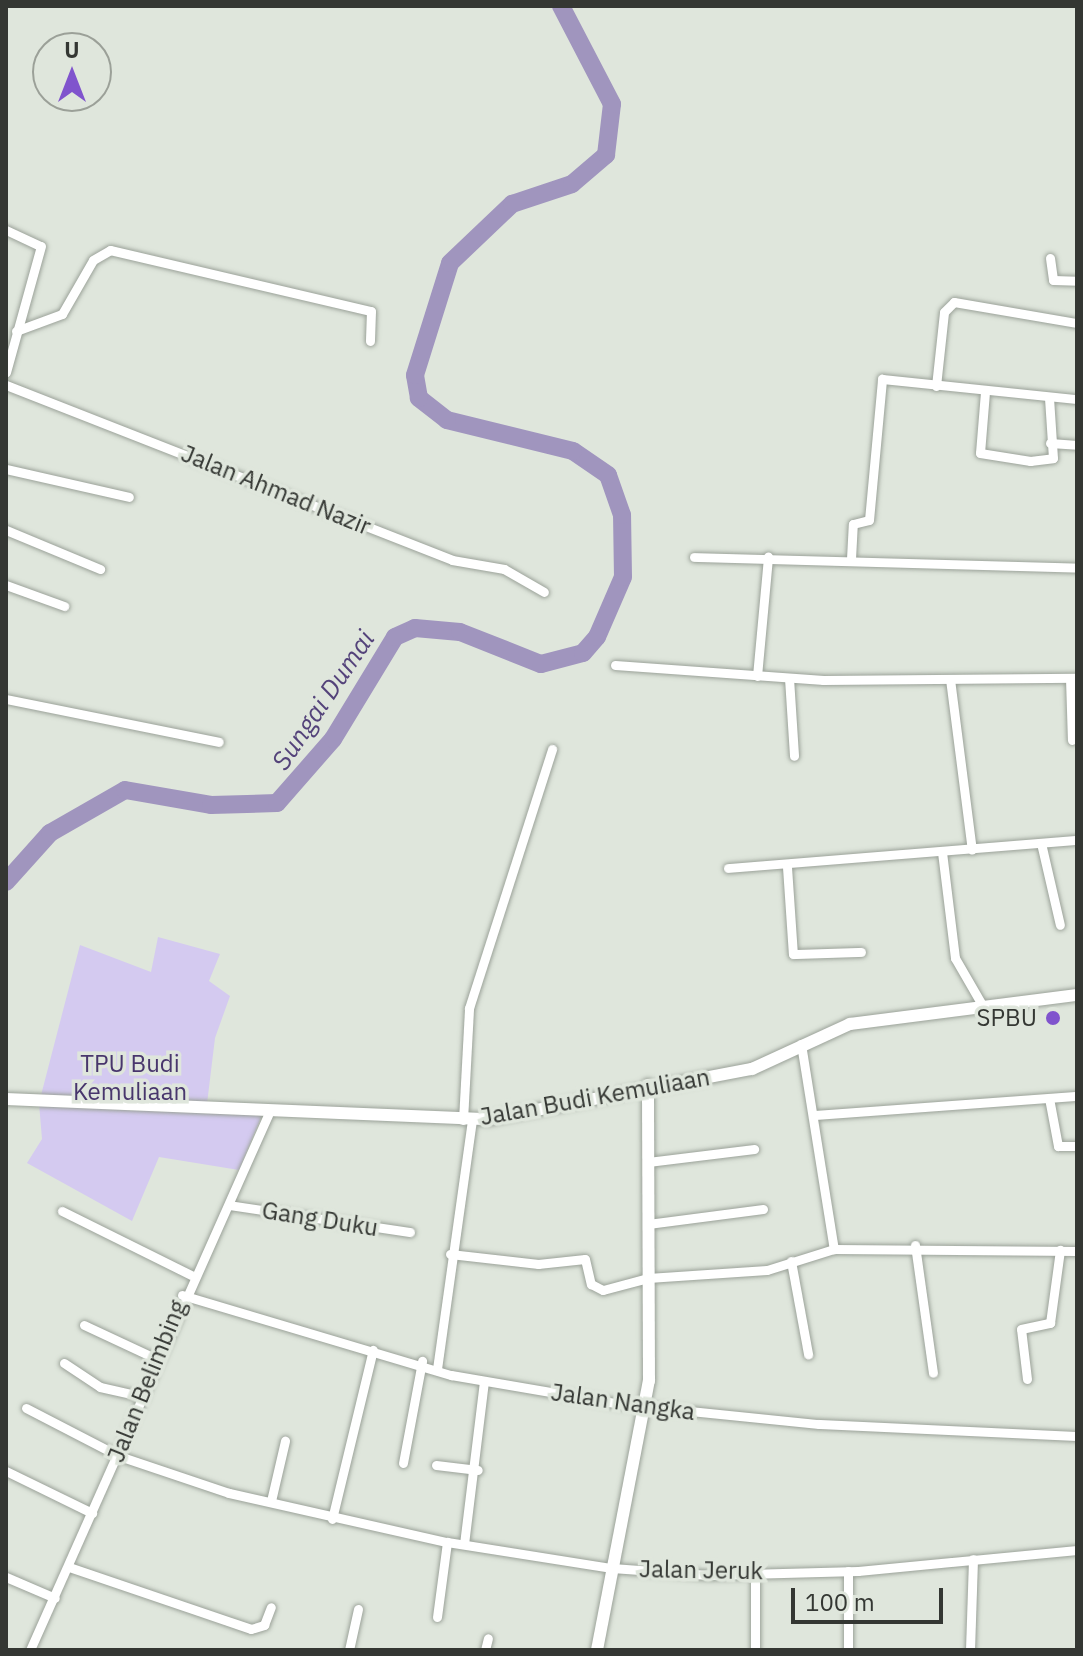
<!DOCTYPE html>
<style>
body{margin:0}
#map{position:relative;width:1083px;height:1656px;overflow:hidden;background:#dfe6dc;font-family:"IBM Plex Sans",sans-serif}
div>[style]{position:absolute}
.green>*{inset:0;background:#d4caf0}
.river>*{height:18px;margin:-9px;padding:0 9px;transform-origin:9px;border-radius:9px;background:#a095be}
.roads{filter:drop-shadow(0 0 2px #9ba299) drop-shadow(0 0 2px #9ba299)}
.minor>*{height:9px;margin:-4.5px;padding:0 4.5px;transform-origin:4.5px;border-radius:4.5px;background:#fff}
.tertiary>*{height:12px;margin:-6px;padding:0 6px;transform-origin:6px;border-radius:6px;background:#fff}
.dots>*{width:22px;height:22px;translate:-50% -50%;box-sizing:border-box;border:4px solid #dfe6dc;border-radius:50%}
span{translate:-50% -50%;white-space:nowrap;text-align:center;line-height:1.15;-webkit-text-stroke:7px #dfe6dc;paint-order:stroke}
.street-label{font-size:24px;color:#343733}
.poi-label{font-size:24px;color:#343733}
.right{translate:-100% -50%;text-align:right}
.park-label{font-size:24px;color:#48366c}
.water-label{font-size:26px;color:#54437a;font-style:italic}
.frame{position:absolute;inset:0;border:8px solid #343733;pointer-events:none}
.north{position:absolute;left:32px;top:32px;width:80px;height:80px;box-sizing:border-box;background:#dfe6dc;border:2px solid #9ba098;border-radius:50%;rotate:0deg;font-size:22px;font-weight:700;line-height:32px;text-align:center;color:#343733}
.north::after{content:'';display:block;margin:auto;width:28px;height:36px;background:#8054cd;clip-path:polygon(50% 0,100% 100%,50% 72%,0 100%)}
.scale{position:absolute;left:791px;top:1588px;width:152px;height:36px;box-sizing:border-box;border:4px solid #343733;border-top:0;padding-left:10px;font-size:24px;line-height:28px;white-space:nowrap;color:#343733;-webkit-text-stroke:6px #dfe6dc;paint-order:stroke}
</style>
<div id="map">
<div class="green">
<i style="clip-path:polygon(158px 937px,220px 954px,209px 981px,230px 996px,215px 1038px,206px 1112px,262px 1115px,239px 1170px,159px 1157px,132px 1221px,27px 1163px,42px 1139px,39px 1103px,80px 945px,151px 972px)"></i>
</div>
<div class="river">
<i style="left:6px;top:882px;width:66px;rotate:-48.1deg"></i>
<i style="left:50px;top:833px;width:86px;rotate:-29.8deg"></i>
<i style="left:125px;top:790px;width:87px;rotate:9.9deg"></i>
<i style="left:211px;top:805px;width:66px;rotate:-1.7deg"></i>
<i style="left:277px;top:803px;width:85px;rotate:-48.8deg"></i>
<i style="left:333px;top:739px;width:119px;rotate:-58.7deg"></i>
<i style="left:395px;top:637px;width:22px;rotate:-24deg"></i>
<i style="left:415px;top:628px;width:45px;rotate:5.1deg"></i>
<i style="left:460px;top:632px;width:87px;rotate:21.6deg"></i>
<i style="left:541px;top:664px;width:43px;rotate:-14.7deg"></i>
<i style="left:583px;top:653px;width:21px;rotate:-49deg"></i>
<i style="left:597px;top:637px;width:65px;rotate:-66.6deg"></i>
<i style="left:623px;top:577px;width:62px;rotate:-90.9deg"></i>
<i style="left:622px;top:515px;width:42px;rotate:-109.3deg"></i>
<i style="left:608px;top:475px;width:42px;rotate:-145.6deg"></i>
<i style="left:573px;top:451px;width:130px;rotate:-166.2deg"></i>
<i style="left:447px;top:420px;width:36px;rotate:-142deg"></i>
<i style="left:419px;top:398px;width:23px;rotate:-100deg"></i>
<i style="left:415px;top:375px;width:117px;rotate:-72.6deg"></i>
<i style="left:450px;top:263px;width:86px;rotate:-43.6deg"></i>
<i style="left:512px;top:204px;width:63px;rotate:-18.4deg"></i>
<i style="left:572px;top:184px;width:45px;rotate:-40.5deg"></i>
<i style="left:606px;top:155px;width:51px;rotate:-83.3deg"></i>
<i style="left:612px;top:104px;width:110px;rotate:-117.5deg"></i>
</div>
<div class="roads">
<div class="minor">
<i style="left:6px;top:230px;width:38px;rotate:25deg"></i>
<i style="left:41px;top:246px;width:131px;rotate:105.5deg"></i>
<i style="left:1050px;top:258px;width:22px;rotate:82deg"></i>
<i style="left:1053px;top:280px;width:24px;rotate:2deg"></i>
<i style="left:16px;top:331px;width:49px;rotate:-20.3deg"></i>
<i style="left:62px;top:314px;width:62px;rotate:-60.1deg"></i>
<i style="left:93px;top:260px;width:20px;rotate:-30deg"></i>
<i style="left:110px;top:250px;width:268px;rotate:13.2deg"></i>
<i style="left:371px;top:311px;width:30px;rotate:92deg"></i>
<i style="left:6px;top:385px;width:479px;rotate:21.4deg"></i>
<i style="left:452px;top:560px;width:53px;rotate:9.8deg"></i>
<i style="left:504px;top:569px;width:46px;rotate:29.9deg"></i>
<i style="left:936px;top:386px;width:74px;rotate:-83.8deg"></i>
<i style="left:944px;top:312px;width:14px;rotate:-45deg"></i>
<i style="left:954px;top:302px;width:125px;rotate:9.7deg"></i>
<i style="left:985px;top:392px;width:61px;rotate:94.7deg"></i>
<i style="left:980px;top:453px;width:51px;rotate:9.1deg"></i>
<i style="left:1030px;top:461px;width:23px;rotate:-7deg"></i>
<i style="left:1053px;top:458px;width:61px;rotate:-93.8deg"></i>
<i style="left:1050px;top:443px;width:27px;rotate:4deg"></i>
<i style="left:6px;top:469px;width:126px;rotate:12.8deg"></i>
<i style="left:6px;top:530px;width:102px;rotate:22.5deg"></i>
<i style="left:694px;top:557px;width:383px;rotate:1.6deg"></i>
<i style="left:851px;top:559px;width:35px;rotate:-87deg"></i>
<i style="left:853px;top:524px;width:16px;rotate:-14deg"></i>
<i style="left:869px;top:520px;width:142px;rotate:-84.7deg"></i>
<i style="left:882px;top:379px;width:196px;rotate:5.9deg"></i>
<i style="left:6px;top:585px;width:62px;rotate:19.9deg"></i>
<i style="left:615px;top:665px;width:209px;rotate:4.1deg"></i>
<i style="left:823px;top:680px;width:254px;rotate:-0.5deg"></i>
<i style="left:757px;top:676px;width:120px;rotate:-84.7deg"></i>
<i style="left:789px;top:678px;width:78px;rotate:86.3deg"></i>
<i style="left:1070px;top:678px;width:62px;rotate:88.2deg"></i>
<i style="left:950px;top:679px;width:172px;rotate:82.7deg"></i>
<i style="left:6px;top:699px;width:217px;rotate:11.4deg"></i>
<i style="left:1041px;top:843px;width:84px;rotate:77deg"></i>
<i style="left:942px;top:852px;width:107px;rotate:83deg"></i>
<i style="left:955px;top:958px;width:52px;rotate:60deg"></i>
<i style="left:787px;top:867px;width:87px;rotate:86.1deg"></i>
<i style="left:793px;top:954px;width:68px;rotate:-1.7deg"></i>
<i style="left:728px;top:868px;width:350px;rotate:-4.6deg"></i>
<i style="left:801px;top:1044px;width:208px;rotate:80.9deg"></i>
<i style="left:1049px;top:1098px;width:49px;rotate:79.4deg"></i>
<i style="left:1058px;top:1146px;width:19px"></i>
<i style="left:816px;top:1115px;width:262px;rotate:-4.2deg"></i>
<i style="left:463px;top:1120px;width:112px;rotate:-86.9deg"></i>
<i style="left:469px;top:1008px;width:272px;rotate:-72.2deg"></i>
<i style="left:648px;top:1162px;width:107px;rotate:-7deg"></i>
<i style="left:229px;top:1205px;width:183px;rotate:8.5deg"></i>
<i style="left:62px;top:1211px;width:144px;rotate:26.4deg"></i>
<i style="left:648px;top:1224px;width:116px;rotate:-7.4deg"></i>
<i style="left:915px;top:1245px;width:129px;rotate:82deg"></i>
<i style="left:450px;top:1254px;width:89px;rotate:6.5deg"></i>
<i style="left:538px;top:1264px;width:47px;rotate:-6.1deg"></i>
<i style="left:585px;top:1259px;width:26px;rotate:77deg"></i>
<i style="left:591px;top:1284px;width:13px;rotate:27deg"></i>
<i style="left:603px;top:1290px;width:47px;rotate:-14.9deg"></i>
<i style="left:648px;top:1278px;width:119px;rotate:-3.8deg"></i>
<i style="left:767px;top:1270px;width:70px;rotate:-17.4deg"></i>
<i style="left:834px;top:1249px;width:243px;rotate:0.5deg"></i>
<i style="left:791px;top:1261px;width:95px;rotate:79.6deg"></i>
<i style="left:182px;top:1295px;width:281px;rotate:16.6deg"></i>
<i style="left:451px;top:1375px;width:172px;rotate:9.7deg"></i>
<i style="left:621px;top:1404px;width:199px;rotate:5.8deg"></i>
<i style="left:819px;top:1424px;width:258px;rotate:2.7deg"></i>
<i style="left:84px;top:1325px;width:81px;rotate:25deg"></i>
<i style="left:64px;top:1363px;width:43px;rotate:33.7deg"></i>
<i style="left:100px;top:1387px;width:45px;rotate:12.8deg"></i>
<i style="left:437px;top:1369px;width:251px;rotate:-82deg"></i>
<i style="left:1027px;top:1379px;width:50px;rotate:-96.8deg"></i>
<i style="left:1021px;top:1329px;width:30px;rotate:-12deg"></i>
<i style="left:1050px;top:1323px;width:74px;rotate:-82.2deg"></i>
<i style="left:26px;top:1408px;width:105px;rotate:27.3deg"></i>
<i style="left:119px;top:1456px;width:116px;rotate:18.6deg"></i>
<i style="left:229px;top:1493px;width:223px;rotate:12.7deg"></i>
<i style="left:447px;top:1542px;width:167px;rotate:9deg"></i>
<i style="left:612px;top:1568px;width:96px;rotate:4.2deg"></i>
<i style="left:708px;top:1575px;width:150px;rotate:-1.5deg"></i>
<i style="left:858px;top:1571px;width:220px;rotate:-5.5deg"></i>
<i style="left:403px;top:1463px;width:104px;rotate:-79.4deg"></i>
<i style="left:436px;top:1465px;width:42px;rotate:6.8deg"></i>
<i style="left:6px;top:1471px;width:96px;rotate:26deg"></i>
<i style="left:271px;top:1501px;width:62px;rotate:-76.9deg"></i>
<i style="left:332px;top:1519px;width:174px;rotate:-76.4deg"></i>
<i style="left:464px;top:1544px;width:164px;rotate:-83deg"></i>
<i style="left:69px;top:1567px;width:192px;rotate:18.8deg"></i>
<i style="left:251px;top:1629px;width:14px;rotate:-17deg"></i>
<i style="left:264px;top:1625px;width:19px;rotate:-69deg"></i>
<i style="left:755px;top:1572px;width:78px;rotate:90deg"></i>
<i style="left:6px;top:1577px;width:53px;rotate:23.2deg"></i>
<i style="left:437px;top:1617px;width:76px;rotate:-82.4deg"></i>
<i style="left:30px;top:1650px;width:586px;rotate:-66.02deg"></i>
<i style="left:349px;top:1650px;width:42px;rotate:-77.6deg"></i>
<i style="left:485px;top:1650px;width:12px;rotate:-76deg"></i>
<i style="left:848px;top:1650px;width:79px;rotate:-90deg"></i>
<i style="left:970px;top:1650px;width:91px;rotate:-88.1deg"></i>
</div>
<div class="tertiary">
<i style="left:6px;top:1099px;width:483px;rotate:2.4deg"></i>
<i style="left:489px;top:1119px;width:268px;rotate:-10.8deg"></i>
<i style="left:752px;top:1069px;width:108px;rotate:-24.7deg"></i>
<i style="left:850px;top:1024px;width:229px;rotate:-7.3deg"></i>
<i style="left:597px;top:1650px;width:274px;rotate:-79.1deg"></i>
<i style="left:649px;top:1381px;width:296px;rotate:-90.2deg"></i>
</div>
</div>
<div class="dots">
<i style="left:1053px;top:1018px;background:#8054cd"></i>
</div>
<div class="street-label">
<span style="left:276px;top:490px;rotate:22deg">Jalan Ahmad Nazir</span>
<span style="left:595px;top:1097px;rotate:-10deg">Jalan Budi Kemuliaan</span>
<span style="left:320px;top:1219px;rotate:9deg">Gang Duku</span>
<span style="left:147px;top:1381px;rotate:-68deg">Jalan Belimbing</span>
<span style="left:623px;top:1402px;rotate:8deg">Jalan Nangka</span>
<span style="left:701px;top:1570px;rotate:1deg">Jalan Jeruk</span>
</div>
<div class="poi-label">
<span class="right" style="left:1037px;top:1018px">SPBU</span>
</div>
<div class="park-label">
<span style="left:130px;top:1078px">TPU Budi<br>Kemuliaan</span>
</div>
<div class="water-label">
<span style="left:323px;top:700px;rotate:-56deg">Sungai Dumai</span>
</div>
<div class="frame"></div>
<div class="north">U</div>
<div class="scale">100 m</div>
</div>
